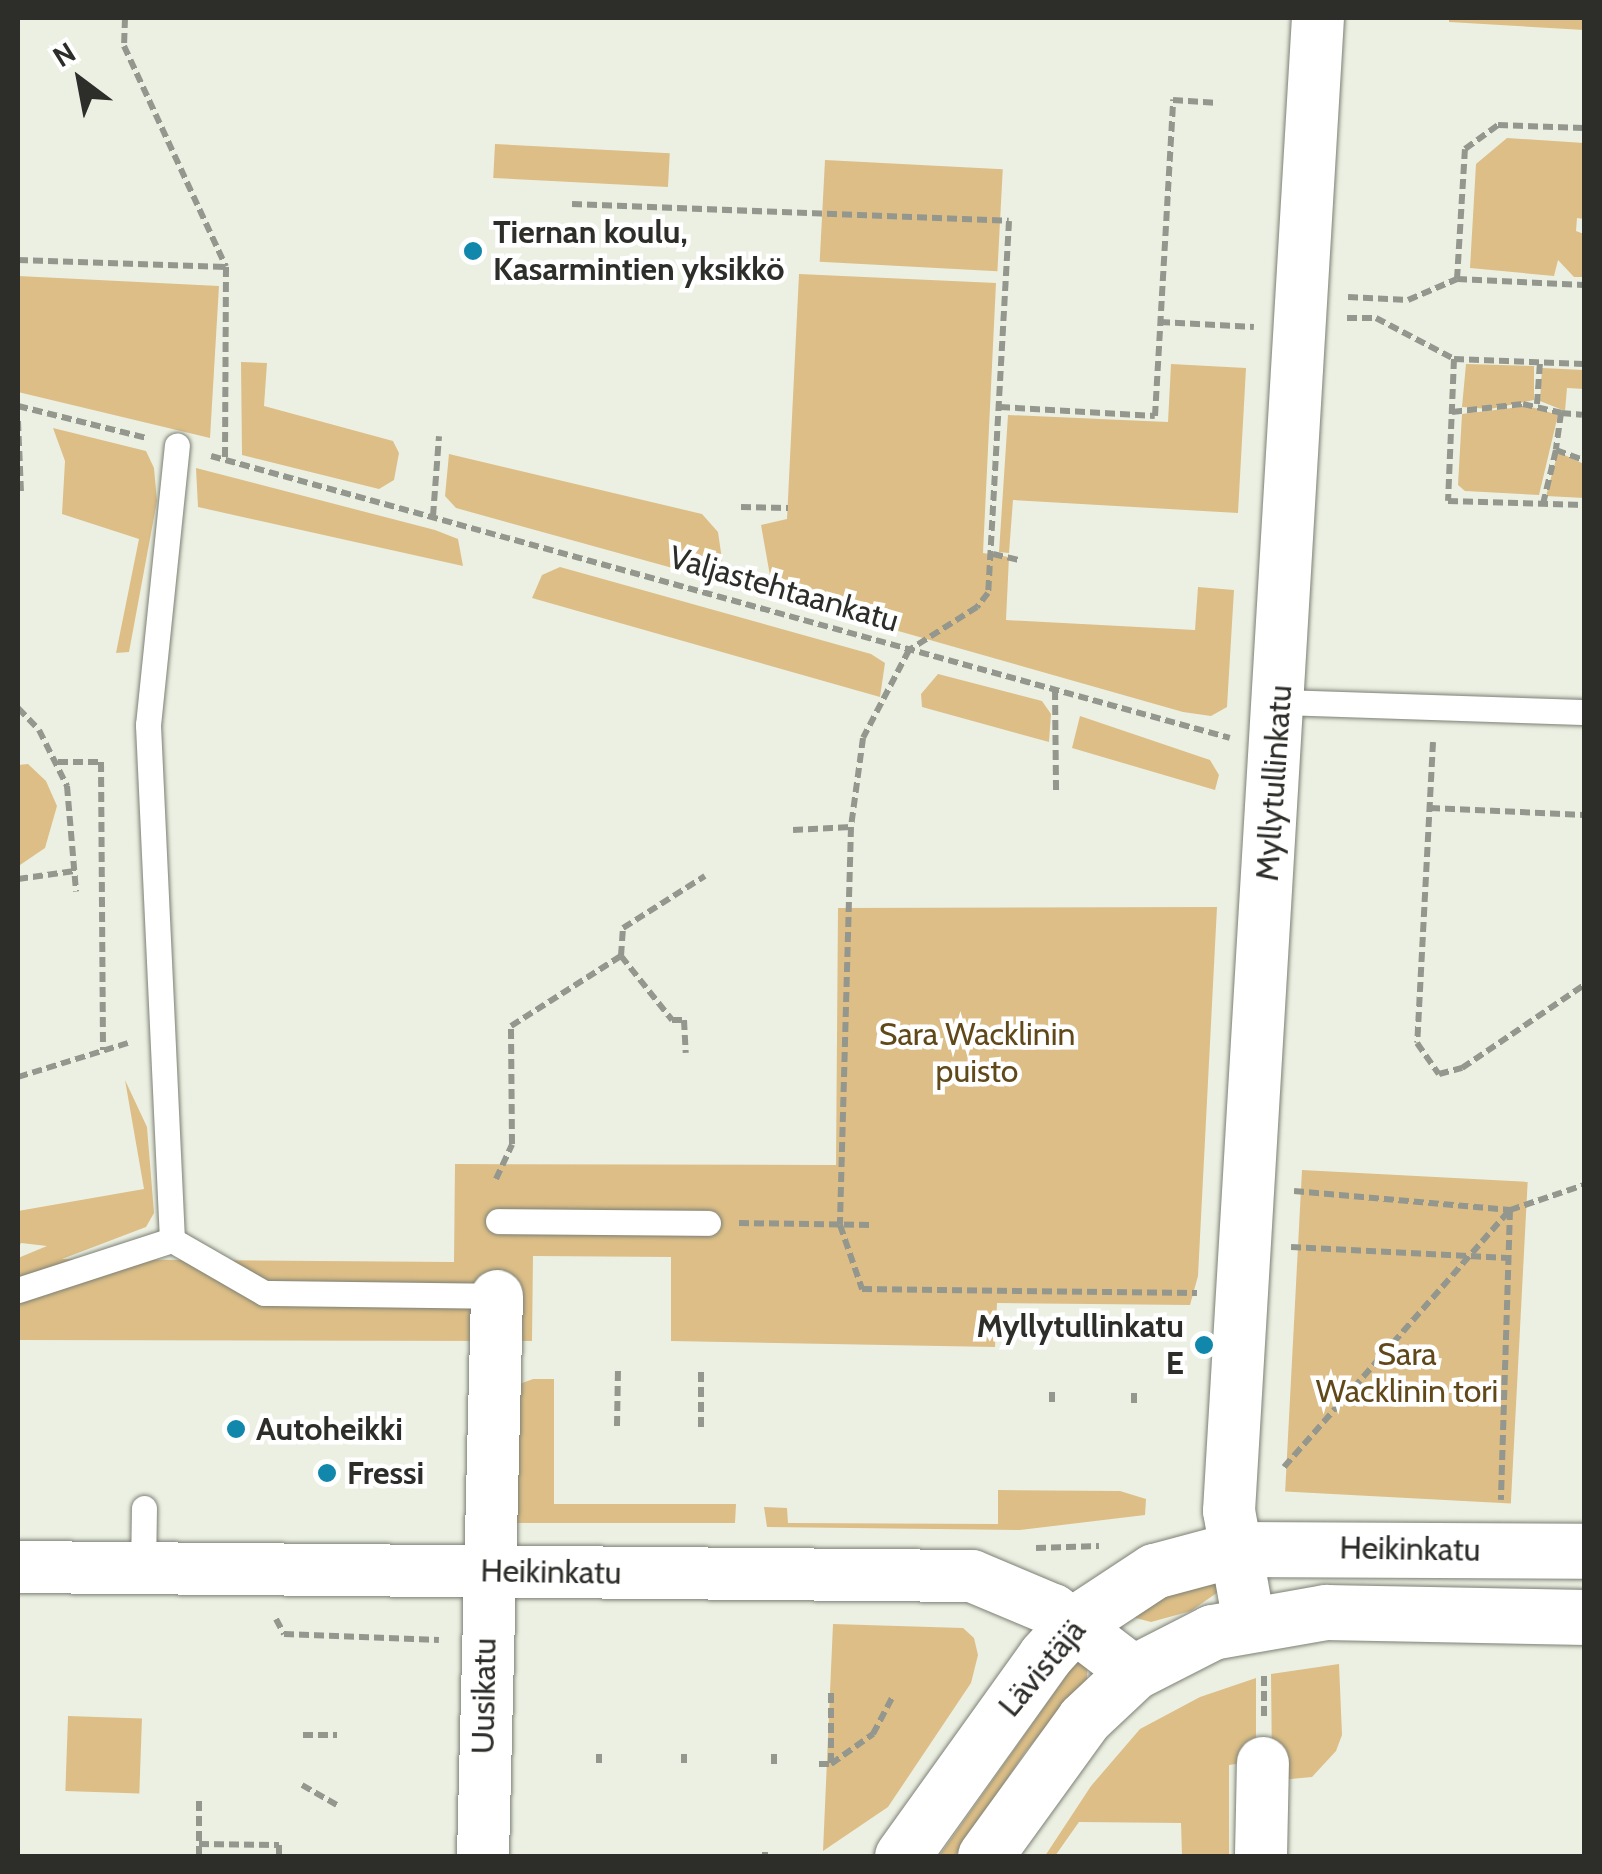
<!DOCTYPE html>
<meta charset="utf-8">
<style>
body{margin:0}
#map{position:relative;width:1602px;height:1874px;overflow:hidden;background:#ecf0e3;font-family:Cabin,sans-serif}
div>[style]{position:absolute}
.green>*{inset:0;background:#ddbe87;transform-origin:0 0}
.path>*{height:6px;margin-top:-3px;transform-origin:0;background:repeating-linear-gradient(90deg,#94978d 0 10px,transparent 0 15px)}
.roads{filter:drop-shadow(0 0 2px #7c8074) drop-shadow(0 0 2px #7c8074)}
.lane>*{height:25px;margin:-12.5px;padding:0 12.5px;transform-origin:12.5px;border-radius:12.5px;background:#fff}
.street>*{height:52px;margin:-26px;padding:0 26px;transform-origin:26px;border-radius:26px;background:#fff}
.primary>*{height:55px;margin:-27.5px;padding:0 27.5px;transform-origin:27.5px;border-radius:27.5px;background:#fff}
.dots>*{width:28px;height:28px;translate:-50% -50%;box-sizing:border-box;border:5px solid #fff;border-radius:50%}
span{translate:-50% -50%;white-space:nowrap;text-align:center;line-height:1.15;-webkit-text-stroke:9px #fff;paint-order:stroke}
.poi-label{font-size:32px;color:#2d2e29;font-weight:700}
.left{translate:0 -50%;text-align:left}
.right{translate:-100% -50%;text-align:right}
.street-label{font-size:32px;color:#2d2e29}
.park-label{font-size:32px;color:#604819}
.frame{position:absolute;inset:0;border:20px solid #2d2e29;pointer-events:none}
.north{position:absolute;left:30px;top:30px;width:100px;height:100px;-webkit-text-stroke:8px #fff;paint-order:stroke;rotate:328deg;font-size:28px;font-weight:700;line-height:40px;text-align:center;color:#2d2e29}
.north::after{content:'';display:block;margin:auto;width:35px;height:45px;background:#2d2e29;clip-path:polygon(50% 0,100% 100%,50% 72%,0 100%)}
</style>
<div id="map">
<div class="green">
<i style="clip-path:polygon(1449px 18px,1584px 18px,1584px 30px,1449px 22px)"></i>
<i style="clip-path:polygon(1507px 138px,1584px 143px,1584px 219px,1577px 218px,1576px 231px,1584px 234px,1584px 277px,1574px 277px,1558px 260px,1554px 276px,1470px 268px,1476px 164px)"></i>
<i style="left:495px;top:144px;width:175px;height:34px;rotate:3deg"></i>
<i style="left:825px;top:160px;width:178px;height:102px;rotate:3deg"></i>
<i style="clip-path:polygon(799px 274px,996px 283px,983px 553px,1009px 557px,1006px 620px,1195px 630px,1198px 587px,1234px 590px,1227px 707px,1211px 716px,1183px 712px,789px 600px,772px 587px,761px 525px,787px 519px)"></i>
<i style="clip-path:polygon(18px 276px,219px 286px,210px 438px,18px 392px)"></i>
<i style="clip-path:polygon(241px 362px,267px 363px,264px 406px,393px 441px,399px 453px,394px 480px,379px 489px,242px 455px)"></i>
<i style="clip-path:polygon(1171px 364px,1246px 368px,1238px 513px,1013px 500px,1009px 553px,999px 552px,1008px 415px,1168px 422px)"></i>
<i style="clip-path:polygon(1466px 364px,1534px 366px,1534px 400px,1490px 409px,1462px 407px)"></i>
<i style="clip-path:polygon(1542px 368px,1584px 370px,1584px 389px,1567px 388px,1565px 411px,1540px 401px)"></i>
<i style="clip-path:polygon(1528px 406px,1558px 415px,1539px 495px,1465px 491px,1458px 485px,1462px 414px)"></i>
<i style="clip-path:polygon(53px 428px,146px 451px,154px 468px,157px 501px,129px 652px,116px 653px,139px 539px,62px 514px,65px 461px)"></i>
<i style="clip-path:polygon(1558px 452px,1584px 464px,1584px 498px,1546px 496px)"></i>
<i style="clip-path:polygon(449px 454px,702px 514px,718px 532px,723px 566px,705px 577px,456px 508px,445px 496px)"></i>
<i style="clip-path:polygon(196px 468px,435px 530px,458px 539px,463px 566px,198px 507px)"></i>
<i style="clip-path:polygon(560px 567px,871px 654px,885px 663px,880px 697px,532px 598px,542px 575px)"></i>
<i style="clip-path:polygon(938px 674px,1042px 701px,1051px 714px,1049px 742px,922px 707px,921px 694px)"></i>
<i style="clip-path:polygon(1080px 716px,1210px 760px,1219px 775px,1215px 790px,1072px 748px)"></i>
<i style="clip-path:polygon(28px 764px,46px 781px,57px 806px,45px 848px,20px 865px,18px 765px)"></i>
<i style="clip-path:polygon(1217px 907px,1198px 1276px,1190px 1305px,997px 1303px,995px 1347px,671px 1341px,671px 1257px,533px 1256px,532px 1341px,18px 1340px,18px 1258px,47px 1246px,21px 1243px,18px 1249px,18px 1211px,144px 1189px,125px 1080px,147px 1127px,154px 1213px,146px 1227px,62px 1259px,454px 1262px,455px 1164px,836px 1165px,838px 908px)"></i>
<i style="left:1302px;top:1170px;width:226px;height:322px;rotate:3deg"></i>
<i style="clip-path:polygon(533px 1379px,554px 1379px,554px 1504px,736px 1504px,735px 1523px,514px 1523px,514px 1386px)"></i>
<i style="clip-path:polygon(998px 1490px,1120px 1491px,1146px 1499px,1145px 1515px,1020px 1530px,767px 1527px,764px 1507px,787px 1508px,788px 1523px,998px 1524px)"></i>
<i style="clip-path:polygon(1216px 1581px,1218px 1592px,1191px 1611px,1151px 1622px,1132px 1617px,1152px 1600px)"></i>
<i style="clip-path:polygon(833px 1624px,963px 1628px,974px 1638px,978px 1655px,971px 1683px,888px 1807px,823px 1851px)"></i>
<i style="clip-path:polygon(1088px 1645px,1087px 1679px,1026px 1751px,955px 1856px,939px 1856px)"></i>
<i style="clip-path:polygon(1339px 1664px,1342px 1735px,1336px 1751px,1312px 1777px,1280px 1780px,1272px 1767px,1271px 1674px)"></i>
<i style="clip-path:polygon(1256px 1678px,1256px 1761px,1229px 1765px,1229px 1856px,1182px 1856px,1181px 1823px,1079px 1822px,1055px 1856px,1045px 1856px,1091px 1786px,1140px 1729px,1200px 1697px)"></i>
<i style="left:68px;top:1716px;width:74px;height:75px;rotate:2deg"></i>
</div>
<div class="path">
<i style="left:125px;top:18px;width:28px;rotate:92deg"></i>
<i style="left:124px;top:46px;width:243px;rotate:65.2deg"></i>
<i style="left:226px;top:267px;width:192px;rotate:90.3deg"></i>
<i style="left:572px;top:204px;width:437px;rotate:2.2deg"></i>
<i style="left:1009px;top:221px;width:373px;rotate:93.2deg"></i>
<i style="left:988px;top:593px;width:18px;rotate:128deg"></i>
<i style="left:977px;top:607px;width:80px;rotate:147.7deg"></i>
<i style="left:909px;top:650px;width:99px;rotate:117.6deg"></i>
<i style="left:863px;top:738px;width:90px;rotate:97.7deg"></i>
<i style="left:851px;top:827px;width:398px;rotate:91.6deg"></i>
<i style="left:840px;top:1225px;width:68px;rotate:71deg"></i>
<i style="left:862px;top:1289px;width:335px;rotate:0.7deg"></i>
<i style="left:18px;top:260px;width:208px;rotate:1.9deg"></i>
<i style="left:1457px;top:279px;width:127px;rotate:2.7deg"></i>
<i style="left:1348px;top:297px;width:60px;rotate:2.9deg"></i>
<i style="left:1408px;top:300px;width:53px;rotate:-23.2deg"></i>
<i style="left:1457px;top:279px;width:130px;rotate:-86.5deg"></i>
<i style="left:1465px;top:149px;width:41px;rotate:-36deg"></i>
<i style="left:1498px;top:125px;width:86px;rotate:2deg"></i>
<i style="left:1347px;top:318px;width:29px"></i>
<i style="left:1376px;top:318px;width:88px;rotate:27.7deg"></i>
<i style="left:1454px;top:359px;width:142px;rotate:92.4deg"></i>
<i style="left:1448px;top:501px;width:136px;rotate:1.7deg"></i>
<i style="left:1160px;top:322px;width:94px;rotate:3deg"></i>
<i style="left:1454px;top:359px;width:130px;rotate:2.2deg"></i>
<i style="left:1537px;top:404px;width:42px;rotate:-85.9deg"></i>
<i style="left:18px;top:406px;width:132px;rotate:14deg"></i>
<i style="left:1000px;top:407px;width:155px;rotate:3.3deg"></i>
<i style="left:1155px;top:416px;width:317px;rotate:-86.7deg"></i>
<i style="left:1173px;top:100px;width:45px;rotate:3.8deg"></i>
<i style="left:1452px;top:412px;width:71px;rotate:-6.4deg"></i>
<i style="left:1523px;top:404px;width:39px;rotate:13deg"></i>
<i style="left:1561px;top:413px;width:37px;rotate:98deg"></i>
<i style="left:1556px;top:450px;width:30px;rotate:20deg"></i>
<i style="left:1561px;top:413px;width:21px;rotate:5deg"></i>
<i style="left:18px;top:421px;width:71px;rotate:87.6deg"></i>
<i style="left:211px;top:456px;width:1057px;rotate:15.47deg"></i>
<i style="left:1543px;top:504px;width:56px;rotate:-76.5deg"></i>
<i style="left:741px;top:507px;width:47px;rotate:1.2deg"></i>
<i style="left:433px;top:516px;width:80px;rotate:-85.7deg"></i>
<i style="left:993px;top:554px;width:26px;rotate:13deg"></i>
<i style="left:1055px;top:690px;width:102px;rotate:89.4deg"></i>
<i style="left:18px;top:708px;width:30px;rotate:46deg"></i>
<i style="left:39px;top:730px;width:63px;rotate:63.4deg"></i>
<i style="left:67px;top:786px;width:106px;rotate:85.1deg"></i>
<i style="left:1433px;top:742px;width:301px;rotate:93deg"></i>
<i style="left:1417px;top:1043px;width:38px;rotate:55deg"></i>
<i style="left:1439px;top:1074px;width:24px;rotate:-15deg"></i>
<i style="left:1462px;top:1068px;width:148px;rotate:-34.2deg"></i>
<i style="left:58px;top:762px;width:43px"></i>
<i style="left:101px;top:762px;width:288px;rotate:89.6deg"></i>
<i style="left:1430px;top:808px;width:154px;rotate:2.6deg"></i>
<i style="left:793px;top:830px;width:58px;rotate:-3deg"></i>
<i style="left:18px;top:879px;width:57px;rotate:-8.1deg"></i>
<i style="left:621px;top:956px;width:82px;rotate:51.4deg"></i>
<i style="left:672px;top:1020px;width:12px"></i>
<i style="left:684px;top:1020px;width:33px;rotate:87deg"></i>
<i style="left:18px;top:1077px;width:115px;rotate:-17.2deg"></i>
<i style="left:496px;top:1179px;width:38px;rotate:-65deg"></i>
<i style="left:512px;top:1144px;width:118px;rotate:-90.5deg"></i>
<i style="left:511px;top:1026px;width:130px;rotate:-32.5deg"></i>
<i style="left:621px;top:956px;width:28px;rotate:-86deg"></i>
<i style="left:623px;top:928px;width:97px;rotate:-32.4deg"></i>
<i style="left:1294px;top:1191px;width:217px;rotate:5deg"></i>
<i style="left:1510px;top:1210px;width:290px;rotate:91.8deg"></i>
<i style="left:739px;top:1223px;width:133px;rotate:0.9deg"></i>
<i style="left:1291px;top:1247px;width:217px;rotate:2.9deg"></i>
<i style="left:1052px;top:1402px;width:13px;rotate:-90deg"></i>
<i style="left:1134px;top:1403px;width:14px;rotate:-90deg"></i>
<i style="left:617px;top:1426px;width:57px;rotate:-89deg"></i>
<i style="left:701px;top:1427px;width:57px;rotate:-90deg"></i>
<i style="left:1284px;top:1467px;width:342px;rotate:-48.7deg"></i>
<i style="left:1510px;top:1210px;width:78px;rotate:-18.7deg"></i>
<i style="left:1036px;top:1548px;width:63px;rotate:-1.8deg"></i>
<i style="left:276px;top:1619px;width:17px;rotate:62deg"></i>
<i style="left:284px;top:1634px;width:155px;rotate:2.2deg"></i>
<i style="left:831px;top:1693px;width:70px;rotate:90deg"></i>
<i style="left:1264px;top:1716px;width:42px;rotate:-90deg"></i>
<i style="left:303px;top:1735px;width:34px"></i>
<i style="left:599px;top:1754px;width:9px;rotate:90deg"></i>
<i style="left:774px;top:1754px;width:10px;rotate:90deg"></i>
<i style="left:684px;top:1763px;width:9px;rotate:-90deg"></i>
<i style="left:819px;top:1764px;width:12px"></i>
<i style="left:831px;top:1764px;width:52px;rotate:-35.5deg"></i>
<i style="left:873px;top:1734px;width:43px;rotate:-62.2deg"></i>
<i style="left:302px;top:1785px;width:40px;rotate:29.7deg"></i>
<i style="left:199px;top:1801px;width:54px;rotate:90deg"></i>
<i style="left:199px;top:1844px;width:80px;rotate:0.7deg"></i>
<i style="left:279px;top:1845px;width:11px;rotate:90deg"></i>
<i style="left:765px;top:1856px;width:4px;rotate:-90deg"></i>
</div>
<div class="roads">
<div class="lane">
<i style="left:1279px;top:702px;width:305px;rotate:1.9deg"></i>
<i style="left:498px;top:1221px;width:210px;rotate:0.5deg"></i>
<i style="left:172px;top:1240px;width:516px;rotate:-92.67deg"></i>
<i style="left:148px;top:725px;width:281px;rotate:-84.1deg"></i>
<i style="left:18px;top:1290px;width:162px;rotate:-18deg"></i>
<i style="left:172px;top:1240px;width:106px;rotate:29.9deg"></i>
<i style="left:264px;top:1293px;width:233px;rotate:0.7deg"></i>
<i style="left:143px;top:1570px;width:62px;rotate:-89.1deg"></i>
</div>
<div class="street">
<i style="left:18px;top:1567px;width:954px;rotate:0.54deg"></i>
<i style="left:972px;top:1576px;width:88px;rotate:22.8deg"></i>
<i style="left:1053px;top:1610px;width:102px;rotate:37.4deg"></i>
<i style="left:1249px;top:1623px;width:114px;rotate:-100.1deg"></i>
<i style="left:1229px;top:1511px;width:1496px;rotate:-86.59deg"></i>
<i style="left:483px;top:1856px;width:560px;rotate:-88.57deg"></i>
<i style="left:1261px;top:1856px;width:93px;rotate:-88.8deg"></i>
</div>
<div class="primary">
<i style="left:902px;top:1856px;width:246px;rotate:-54.4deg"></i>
<i style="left:1045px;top:1656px;width:45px;rotate:-47.7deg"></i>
<i style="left:1075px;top:1623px;width:95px;rotate:-33.4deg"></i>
<i style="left:1154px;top:1571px;width:85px;rotate:-15deg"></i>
<i style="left:1236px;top:1549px;width:348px;rotate:0.3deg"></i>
<i style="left:985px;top:1856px;width:169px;rotate:-54.1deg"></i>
<i style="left:1084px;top:1719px;width:69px;rotate:-43.2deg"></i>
<i style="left:1134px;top:1672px;width:88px;rotate:-27.1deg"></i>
<i style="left:1212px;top:1632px;width:116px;rotate:-10deg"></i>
<i style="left:1326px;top:1612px;width:258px;rotate:1.1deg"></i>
</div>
</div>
<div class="dots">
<i style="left:473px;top:251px;background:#1087ab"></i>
<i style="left:1204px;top:1345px;background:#1087ab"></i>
<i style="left:236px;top:1429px;background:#1087ab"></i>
<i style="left:327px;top:1473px;background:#1087ab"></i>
</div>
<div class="poi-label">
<span class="left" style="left:493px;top:251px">Tiernan koulu,<br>Kasarmintien yksikkö</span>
<span class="right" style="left:1184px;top:1345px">Myllytullinkatu<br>E</span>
<span class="left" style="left:256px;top:1429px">Autoheikki</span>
<span class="left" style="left:347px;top:1473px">Fressi</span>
</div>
<div class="street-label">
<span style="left:784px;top:589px;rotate:16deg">Valjastehtaankatu</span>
<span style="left:1274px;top:783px;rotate:-86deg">Myllytullinkatu</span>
<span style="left:1410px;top:1549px;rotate:1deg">Heikinkatu</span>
<span style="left:551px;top:1572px;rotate:1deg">Heikinkatu</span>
<span style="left:1042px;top:1668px;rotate:-50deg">Lävistäjä</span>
<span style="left:484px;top:1696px;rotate:-89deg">Uusikatu</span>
</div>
<div class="park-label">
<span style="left:977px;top:1053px">Sara Wacklinin<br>puisto</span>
<span style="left:1407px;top:1373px">Sara<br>Wacklinin tori</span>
</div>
<div class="frame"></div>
<div class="north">N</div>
</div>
